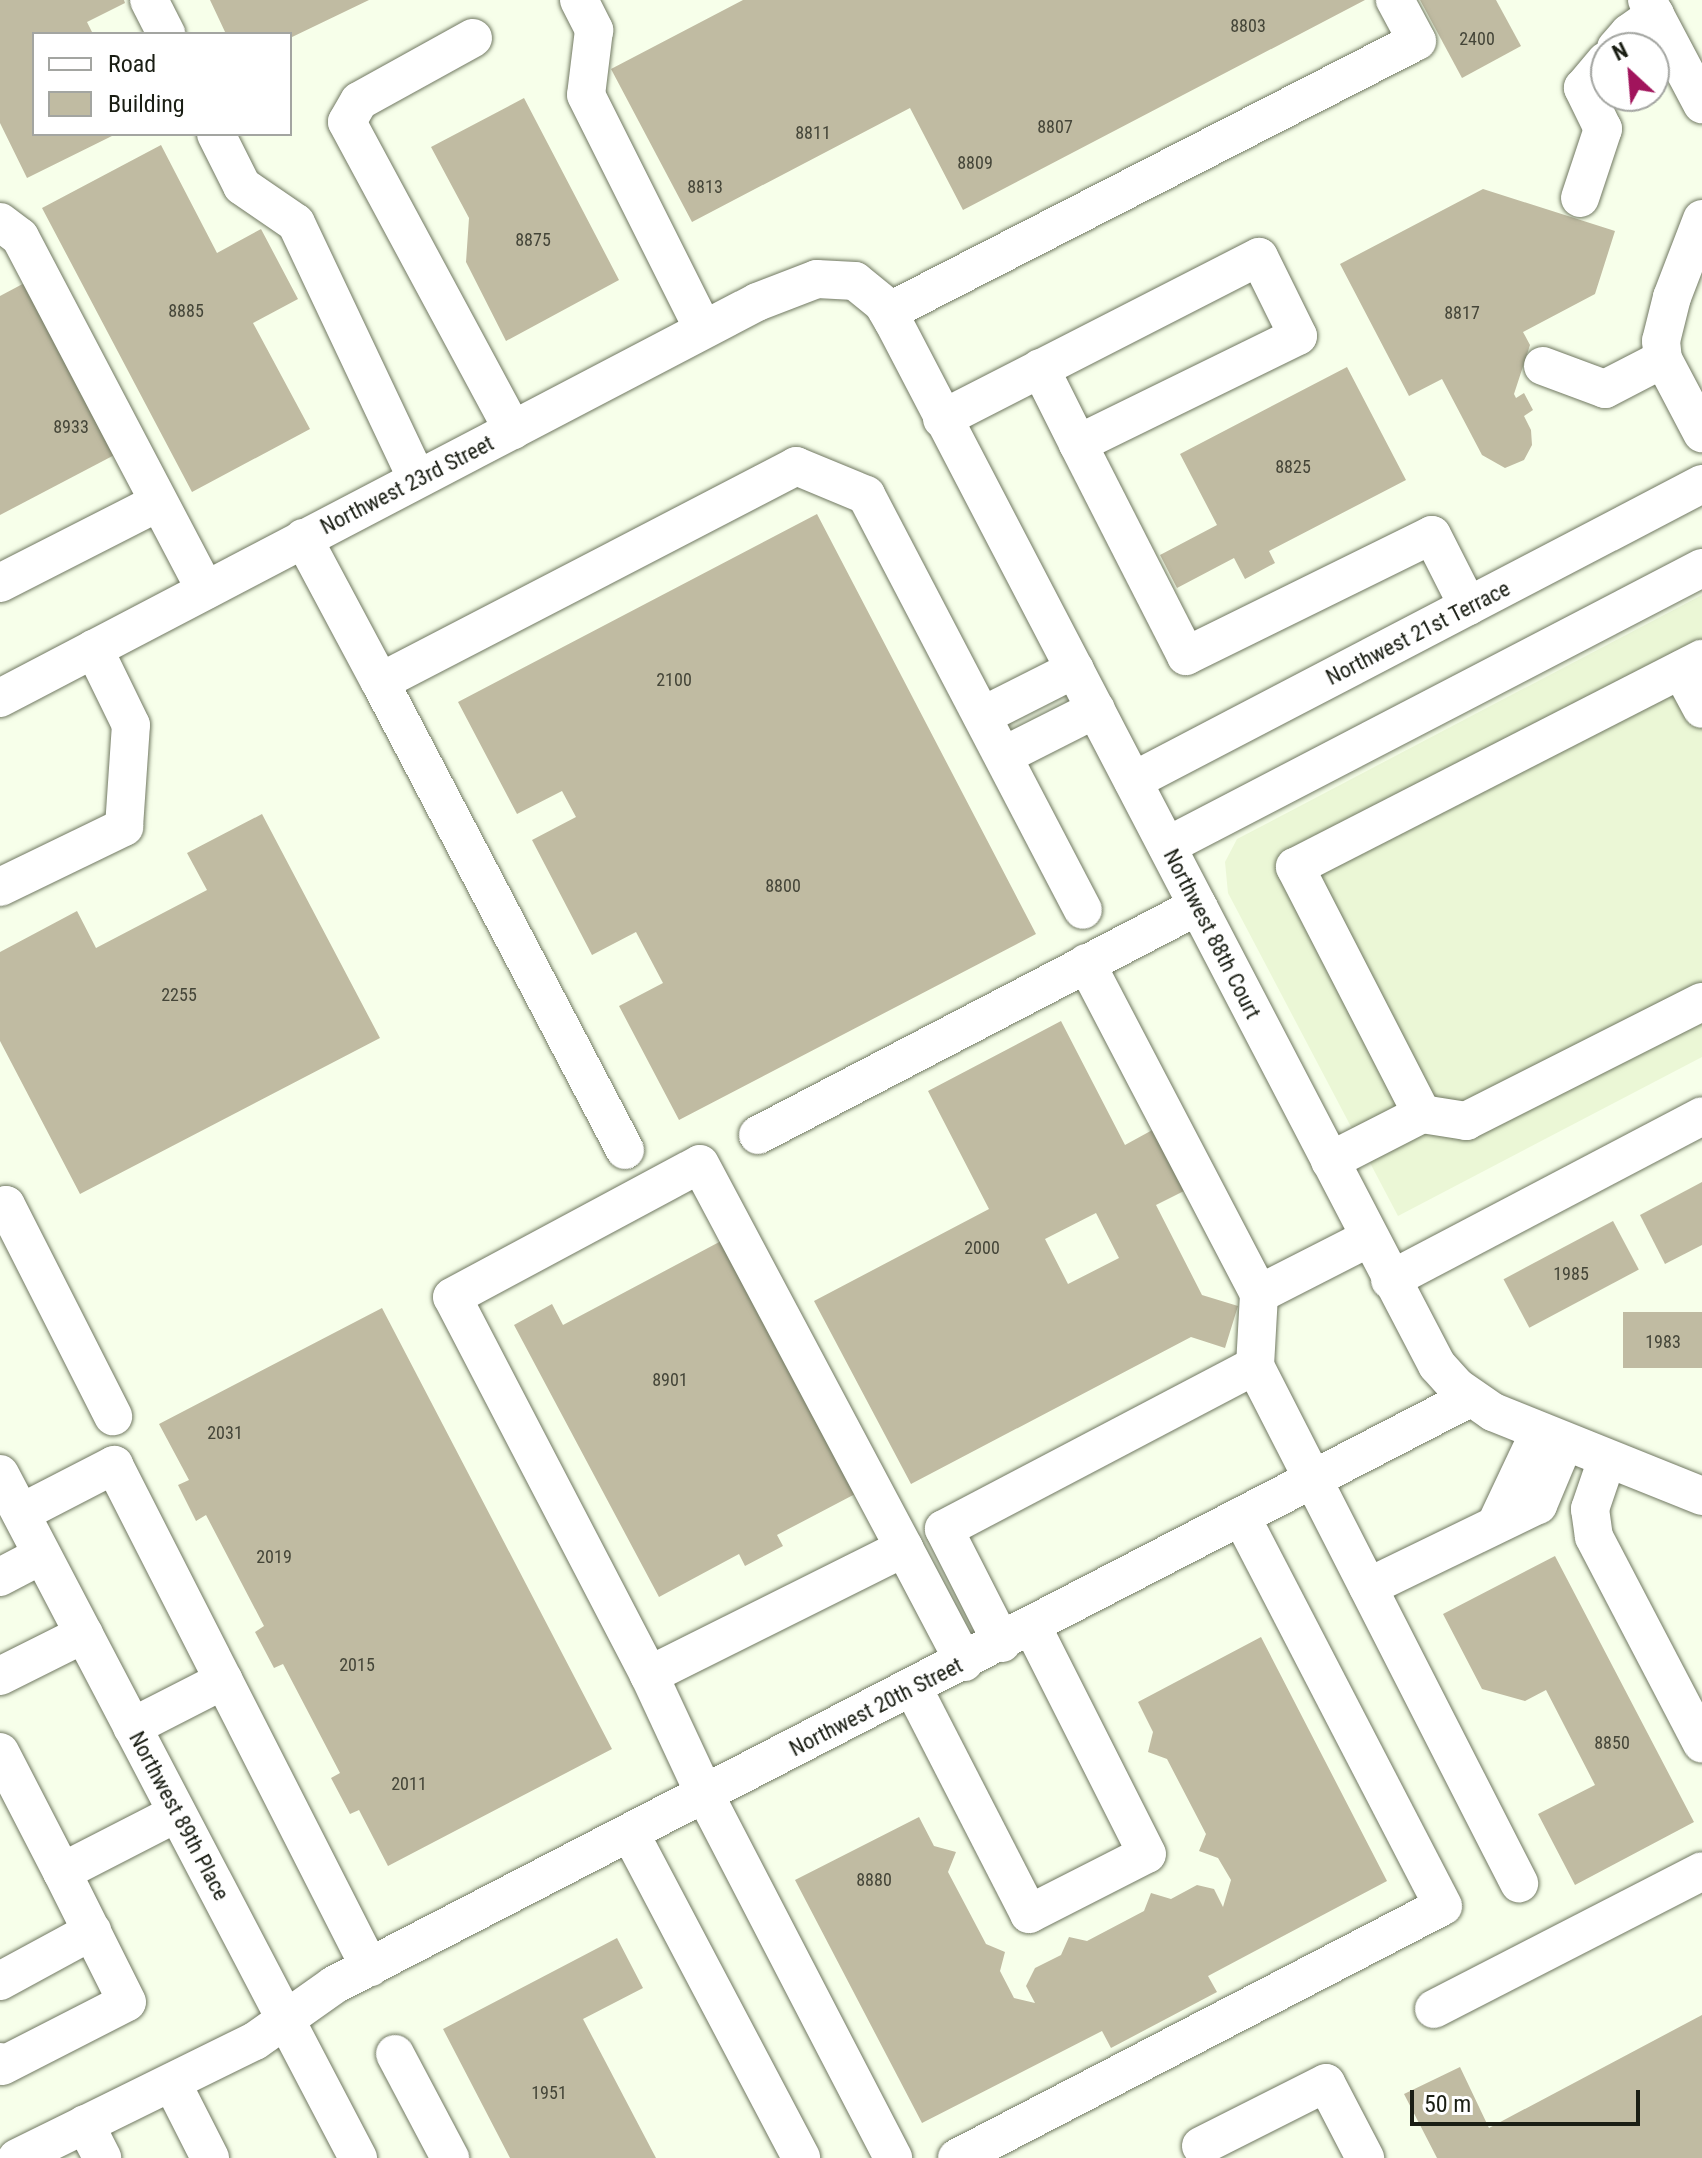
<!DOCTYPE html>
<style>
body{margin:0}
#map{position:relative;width:1702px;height:2158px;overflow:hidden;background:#f7ffea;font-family:"Roboto Condensed",sans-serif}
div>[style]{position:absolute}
.built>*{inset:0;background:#ebf7d6}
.building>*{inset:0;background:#c0bba2;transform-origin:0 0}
.roads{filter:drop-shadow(0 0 2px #717962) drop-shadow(0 0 2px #717962)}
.minor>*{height:38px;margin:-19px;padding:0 19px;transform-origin:19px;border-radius:19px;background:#fff}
span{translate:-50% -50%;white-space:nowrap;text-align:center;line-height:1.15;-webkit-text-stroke:8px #fff;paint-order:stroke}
.number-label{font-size:18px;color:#444538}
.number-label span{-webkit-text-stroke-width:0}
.street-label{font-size:22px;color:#1a1e14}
.legend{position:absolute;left:32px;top:32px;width:260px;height:104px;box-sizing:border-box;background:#fff;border:2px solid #a3a5a1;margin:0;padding:10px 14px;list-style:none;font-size:24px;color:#1a1e14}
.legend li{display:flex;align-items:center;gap:16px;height:40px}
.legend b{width:40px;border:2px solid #a3a5a1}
.north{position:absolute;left:1590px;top:32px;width:80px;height:80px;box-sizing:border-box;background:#fff;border:2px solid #a3a5a1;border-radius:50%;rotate:334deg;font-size:22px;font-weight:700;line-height:32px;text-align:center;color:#1a1e14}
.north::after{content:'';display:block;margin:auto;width:28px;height:36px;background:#a1145c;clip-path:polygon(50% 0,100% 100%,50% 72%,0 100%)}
.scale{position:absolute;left:1410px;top:2090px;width:230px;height:36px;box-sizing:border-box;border:4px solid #1a1e14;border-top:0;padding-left:10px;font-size:24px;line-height:28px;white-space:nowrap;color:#1a1e14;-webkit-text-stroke:6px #fff;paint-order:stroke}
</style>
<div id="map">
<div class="built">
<i style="clip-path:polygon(1702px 595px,1702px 1057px,1398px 1216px,1228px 893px,1225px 862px,1237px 839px)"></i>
</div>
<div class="building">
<i style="clip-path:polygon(0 0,124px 0,125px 3px,87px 22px,93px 34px,34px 34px,34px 134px,116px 134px,27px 178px,0 123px)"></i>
<i style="clip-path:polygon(210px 0,369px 0,290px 38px,290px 34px,226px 34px)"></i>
<i style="clip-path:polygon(743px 0,1365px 0,963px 210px,910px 108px,692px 222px,611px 69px)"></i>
<i style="clip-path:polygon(1420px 0,1496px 0,1521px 46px,1462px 78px)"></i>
<i style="clip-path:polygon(524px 98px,619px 280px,506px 341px,466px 262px,469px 218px,431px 147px)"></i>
<i style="clip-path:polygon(161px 145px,217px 253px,261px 229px,298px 299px,253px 323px,310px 429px,192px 492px,42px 208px)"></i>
<i style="clip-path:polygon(1483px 189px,1615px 231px,1595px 294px,1523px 332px,1530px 345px,1514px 394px,1516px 398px,1524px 393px,1533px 410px,1524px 416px,1531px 430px,1532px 445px,1524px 460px,1505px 468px,1482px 455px,1442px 379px,1409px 396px,1340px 264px)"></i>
<i style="clip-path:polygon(32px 279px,122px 451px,0 515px,0 296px)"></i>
<i style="clip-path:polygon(1347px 367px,1406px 480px,1269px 551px,1275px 563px,1245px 579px,1234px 558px,1177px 588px,1160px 555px,1217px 525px,1180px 454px)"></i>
<i style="clip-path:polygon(817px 514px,1036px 934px,679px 1120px,619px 1006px,663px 983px,636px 932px,592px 955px,532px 840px,576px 817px,562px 791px,517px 814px,458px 702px)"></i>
<i style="clip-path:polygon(262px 814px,380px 1038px,80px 1194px,0 1041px,0 952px,77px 911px,96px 948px,207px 890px,187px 853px)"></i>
<i style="clip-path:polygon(evenodd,1061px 1021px,1125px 1145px,1156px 1128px,1188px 1189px,1156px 1205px,1202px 1295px,1238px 1306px,1225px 1348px,1191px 1337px,911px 1484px,814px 1301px,989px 1209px,928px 1091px,1061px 1021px,1096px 1213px,1119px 1258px,1068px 1284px,1045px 1239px,1096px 1213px)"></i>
<i style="clip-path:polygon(1702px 1182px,1702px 1245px,1665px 1264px,1640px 1215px)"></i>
<i style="left:1613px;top:1221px;width:55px;height:124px;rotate:62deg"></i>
<i style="clip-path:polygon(723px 1240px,857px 1493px,777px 1535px,783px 1546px,745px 1566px,739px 1554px,659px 1597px,514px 1325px,552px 1304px,563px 1325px)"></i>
<i style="clip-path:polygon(382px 1308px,612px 1749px,388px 1866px,359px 1810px,350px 1814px,331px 1778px,340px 1773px,283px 1664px,274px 1668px,255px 1632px,264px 1626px,206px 1515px,196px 1521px,178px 1485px,189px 1480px,159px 1424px)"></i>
<i style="left:1702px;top:1312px;width:56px;height:79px;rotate:90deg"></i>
<i style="clip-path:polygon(1555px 1556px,1694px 1822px,1575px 1885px,1538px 1814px,1595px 1785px,1546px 1690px,1525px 1701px,1482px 1689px,1443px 1614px)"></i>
<i style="clip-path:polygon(1261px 1637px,1387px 1881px,1208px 1976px,1217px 1992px,1111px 2048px,1102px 2031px,922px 2123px,795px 1880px,919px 1817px,934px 1846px,956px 1852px,948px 1872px,986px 1944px,1005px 1952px,1000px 1971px,1014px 1998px,1035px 2003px,1026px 1986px,1035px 1968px,1061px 1955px,1069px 1937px,1087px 1941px,1144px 1911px,1151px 1893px,1171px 1899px,1197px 1885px,1214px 1889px,1223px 1907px,1231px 1880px,1218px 1858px,1199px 1851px,1206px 1834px,1167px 1759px,1148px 1752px,1153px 1732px,1138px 1702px)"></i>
<i style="clip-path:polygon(617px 1938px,643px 1988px,583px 2019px,656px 2158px,510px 2158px,443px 2029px)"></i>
<i style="clip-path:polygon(1702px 2015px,1702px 2158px,1437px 2158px,1404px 2094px,1460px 2067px,1489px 2128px)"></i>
</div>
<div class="roads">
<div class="minor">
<i style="left:149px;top:0;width:38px;rotate:63deg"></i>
<i style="left:579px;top:0;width:34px;rotate:63deg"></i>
<i style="left:594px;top:30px;width:65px;rotate:97deg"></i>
<i style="left:586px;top:95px;width:262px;rotate:63.4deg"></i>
<i style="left:1647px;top:0;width:118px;rotate:62.1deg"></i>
<i style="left:473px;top:38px;width:130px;rotate:151.1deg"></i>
<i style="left:359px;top:101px;width:24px;rotate:120deg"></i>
<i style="left:347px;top:122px;width:350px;rotate:61.7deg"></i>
<i style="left:1616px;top:48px;width:20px;rotate:-49deg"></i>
<i style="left:1629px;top:33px;width:32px;rotate:-35deg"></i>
<i style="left:216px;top:134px;width:58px;rotate:63.4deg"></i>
<i style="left:242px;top:186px;width:65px;rotate:34.4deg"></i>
<i style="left:296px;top:223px;width:283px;rotate:64.7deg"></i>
<i style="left:1580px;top:198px;width:73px;rotate:-71.6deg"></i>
<i style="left:1603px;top:129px;width:46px;rotate:-116deg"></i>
<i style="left:1583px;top:88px;width:35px;rotate:-50deg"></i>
<i style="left:1702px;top:219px;width:84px;rotate:111deg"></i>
<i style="left:1672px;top:297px;width:45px;rotate:104deg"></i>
<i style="left:1661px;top:341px;width:18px;rotate:84deg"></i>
<i style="left:1663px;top:359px;width:84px;rotate:62.2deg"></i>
<i style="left:0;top:222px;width:25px;rotate:37deg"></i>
<i style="left:20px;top:237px;width:399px;rotate:62.3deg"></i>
<i style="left:888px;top:312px;width:594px;rotate:-27.13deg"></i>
<i style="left:1417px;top:41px;width:47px;rotate:-118.2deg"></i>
<i style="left:1543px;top:366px;width:66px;rotate:20.4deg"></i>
<i style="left:1605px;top:389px;width:65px;rotate:-27.3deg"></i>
<i style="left:1040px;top:368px;width:85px;rotate:63.4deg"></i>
<i style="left:942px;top:419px;width:356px;rotate:-27.1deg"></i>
<i style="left:1259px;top:257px;width:88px;rotate:63.7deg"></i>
<i style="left:1298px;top:336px;width:245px;rotate:153.9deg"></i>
<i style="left:1078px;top:444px;width:238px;rotate:63deg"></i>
<i style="left:1186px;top:656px;width:274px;rotate:-26.2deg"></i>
<i style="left:1432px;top:535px;width:80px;rotate:63.1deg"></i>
<i style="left:303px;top:538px;width:163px;rotate:61.9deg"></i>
<i style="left:0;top:583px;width:176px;rotate:-27deg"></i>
<i style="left:1681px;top:670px;width:44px;rotate:61.7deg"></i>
<i style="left:0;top:698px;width:854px;rotate:-27.61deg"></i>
<i style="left:757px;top:302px;width:64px;rotate:-21deg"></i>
<i style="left:817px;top:279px;width:38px;rotate:3deg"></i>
<i style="left:855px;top:281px;width:36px;rotate:39deg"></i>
<i style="left:883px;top:304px;width:20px;rotate:60deg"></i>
<i style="left:893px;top:321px;width:1177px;rotate:62.48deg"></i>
<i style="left:1437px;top:1365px;width:30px;rotate:48deg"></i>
<i style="left:1457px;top:1387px;width:44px;rotate:34.8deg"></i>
<i style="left:1493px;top:1412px;width:225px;rotate:21.9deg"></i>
<i style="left:982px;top:716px;width:104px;rotate:-26.8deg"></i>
<i style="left:1003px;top:756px;width:104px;rotate:-26.8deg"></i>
<i style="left:1133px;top:781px;width:642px;rotate:-27.56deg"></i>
<i style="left:1167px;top:846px;width:603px;rotate:-27.46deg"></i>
<i style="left:0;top:887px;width:138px;rotate:-25.8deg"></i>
<i style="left:124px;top:827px;width:102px;rotate:-86.1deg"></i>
<i style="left:131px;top:725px;width:85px;rotate:-116deg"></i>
<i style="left:1086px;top:963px;width:373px;rotate:62.4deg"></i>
<i style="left:1422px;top:1114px;width:45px;rotate:9deg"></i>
<i style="left:1466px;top:1121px;width:264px;rotate:-26.8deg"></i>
<i style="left:758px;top:1135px;width:496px;rotate:-27.5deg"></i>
<i style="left:625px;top:1150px;width:528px;rotate:-117.63deg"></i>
<i style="left:380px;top:682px;width:469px;rotate:-27.4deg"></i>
<i style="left:796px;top:466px;width:76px;rotate:22.5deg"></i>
<i style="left:866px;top:495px;width:468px;rotate:62.4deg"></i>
<i style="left:1330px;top:1161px;width:103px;rotate:-27.1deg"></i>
<i style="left:1422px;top:1114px;width:278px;rotate:-117.2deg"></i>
<i style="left:1295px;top:867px;width:457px;rotate:-27.1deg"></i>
<i style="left:0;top:1209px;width:7px;rotate:-34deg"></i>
<i style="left:6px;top:1205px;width:237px;rotate:63.1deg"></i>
<i style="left:1390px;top:1280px;width:352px;rotate:-27.7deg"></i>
<i style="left:1255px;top:1366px;width:581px;rotate:62.95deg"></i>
<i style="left:1607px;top:1459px;width:53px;rotate:108.8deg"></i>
<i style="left:1590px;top:1509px;width:28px;rotate:82deg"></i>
<i style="left:1594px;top:1537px;width:233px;rotate:62.4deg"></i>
<i style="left:0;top:1474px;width:772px;rotate:62.37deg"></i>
<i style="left:21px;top:1513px;width:105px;rotate:-27.3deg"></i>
<i style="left:114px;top:1465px;width:564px;rotate:63.03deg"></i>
<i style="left:1496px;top:1524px;width:101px;rotate:-64.7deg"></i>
<i style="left:904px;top:1548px;width:285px;rotate:153.5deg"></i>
<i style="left:649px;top:1675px;width:426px;rotate:-117.5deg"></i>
<i style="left:452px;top:1297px;width:281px;rotate:-28.2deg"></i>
<i style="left:700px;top:1164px;width:435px;rotate:62deg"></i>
<i style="left:904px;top:1548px;width:129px;rotate:62.2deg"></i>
<i style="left:0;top:1577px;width:47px;rotate:-27.6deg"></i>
<i style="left:1368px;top:1587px;width:189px;rotate:-25.8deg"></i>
<i style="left:1538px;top:1505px;width:67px;rotate:-67.2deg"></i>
<i style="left:1002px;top:1643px;width:128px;rotate:-117deg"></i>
<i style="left:944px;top:1529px;width:351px;rotate:-27.7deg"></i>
<i style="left:1255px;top:1366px;width:72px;rotate:-86.8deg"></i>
<i style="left:1259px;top:1294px;width:123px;rotate:-27deg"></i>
<i style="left:649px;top:1675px;width:132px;rotate:65deg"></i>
<i style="left:705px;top:1795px;width:409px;rotate:62.6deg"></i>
<i style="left:0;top:1676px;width:94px;rotate:-26.6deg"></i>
<i style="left:913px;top:1688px;width:254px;rotate:62.8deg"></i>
<i style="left:1029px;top:1914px;width:132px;rotate:-27deg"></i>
<i style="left:1147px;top:1854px;width:255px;rotate:-116.8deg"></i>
<i style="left:132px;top:1727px;width:103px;rotate:-27.1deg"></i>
<i style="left:0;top:1752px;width:135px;rotate:62.7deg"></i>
<i style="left:630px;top:1833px;width:367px;rotate:62.2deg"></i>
<i style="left:0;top:1981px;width:105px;rotate:-28.5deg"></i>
<i style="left:1434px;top:2009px;width:301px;rotate:-27.2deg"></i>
<i style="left:395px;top:2054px;width:118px;rotate:62.1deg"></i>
<i style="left:0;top:2062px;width:4px;rotate:63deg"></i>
<i style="left:2px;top:2066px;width:140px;rotate:-27.1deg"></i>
<i style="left:127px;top:2002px;width:145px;rotate:-116.6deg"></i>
<i style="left:62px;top:1872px;width:129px;rotate:-27.2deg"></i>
<i style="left:172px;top:2083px;width:84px;rotate:63.1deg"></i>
<i style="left:85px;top:2124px;width:38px;rotate:63deg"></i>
<i style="left:1201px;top:2146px;width:140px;rotate:-26.7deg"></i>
<i style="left:1326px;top:2083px;width:85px;rotate:62.5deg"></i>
<i style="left:17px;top:2158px;width:265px;rotate:-26.2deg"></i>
<i style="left:255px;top:2041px;width:97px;rotate:-35.3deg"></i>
<i style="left:334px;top:1985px;width:1279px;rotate:-27.33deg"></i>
<i style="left:957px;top:2158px;width:547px;rotate:-27.41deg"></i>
<i style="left:1443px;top:1906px;width:439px;rotate:-117.4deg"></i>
</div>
</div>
<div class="number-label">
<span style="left:1248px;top:26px">8803</span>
<span style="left:1477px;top:39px">2400</span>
<span style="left:1055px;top:127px">8807</span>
<span style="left:813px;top:133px">8811</span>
<span style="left:975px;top:163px">8809</span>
<span style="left:705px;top:187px">8813</span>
<span style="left:533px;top:240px">8875</span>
<span style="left:186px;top:311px">8885</span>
<span style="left:1462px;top:313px">8817</span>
<span style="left:71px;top:427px">8933</span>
<span style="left:1293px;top:467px">8825</span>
<span style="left:674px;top:680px">2100</span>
<span style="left:783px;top:886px">8800</span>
<span style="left:179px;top:995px">2255</span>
<span style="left:982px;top:1248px">2000</span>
<span style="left:1571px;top:1274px">1985</span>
<span style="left:1663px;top:1342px">1983</span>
<span style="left:670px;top:1380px">8901</span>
<span style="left:225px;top:1433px">2031</span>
<span style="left:274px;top:1557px">2019</span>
<span style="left:357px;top:1665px">2015</span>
<span style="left:1612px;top:1743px">8850</span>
<span style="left:409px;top:1784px">2011</span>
<span style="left:874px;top:1880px">8880</span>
<span style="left:549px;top:2093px">1951</span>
</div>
<div class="street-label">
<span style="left:407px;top:485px;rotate:-27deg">Northwest 23rd Street</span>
<span style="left:1418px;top:633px;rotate:-27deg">Northwest 21st Terrace</span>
<span style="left:1212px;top:934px;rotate:63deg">Northwest 88th Court</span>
<span style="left:876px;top:1707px;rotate:-27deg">Northwest 20th Street</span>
<span style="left:179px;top:1816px;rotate:62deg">Northwest 89th Place</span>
</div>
<ul class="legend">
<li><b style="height:10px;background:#fff"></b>Road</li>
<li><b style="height:22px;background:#c0bba2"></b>Building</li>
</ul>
<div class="north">N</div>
<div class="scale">50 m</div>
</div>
